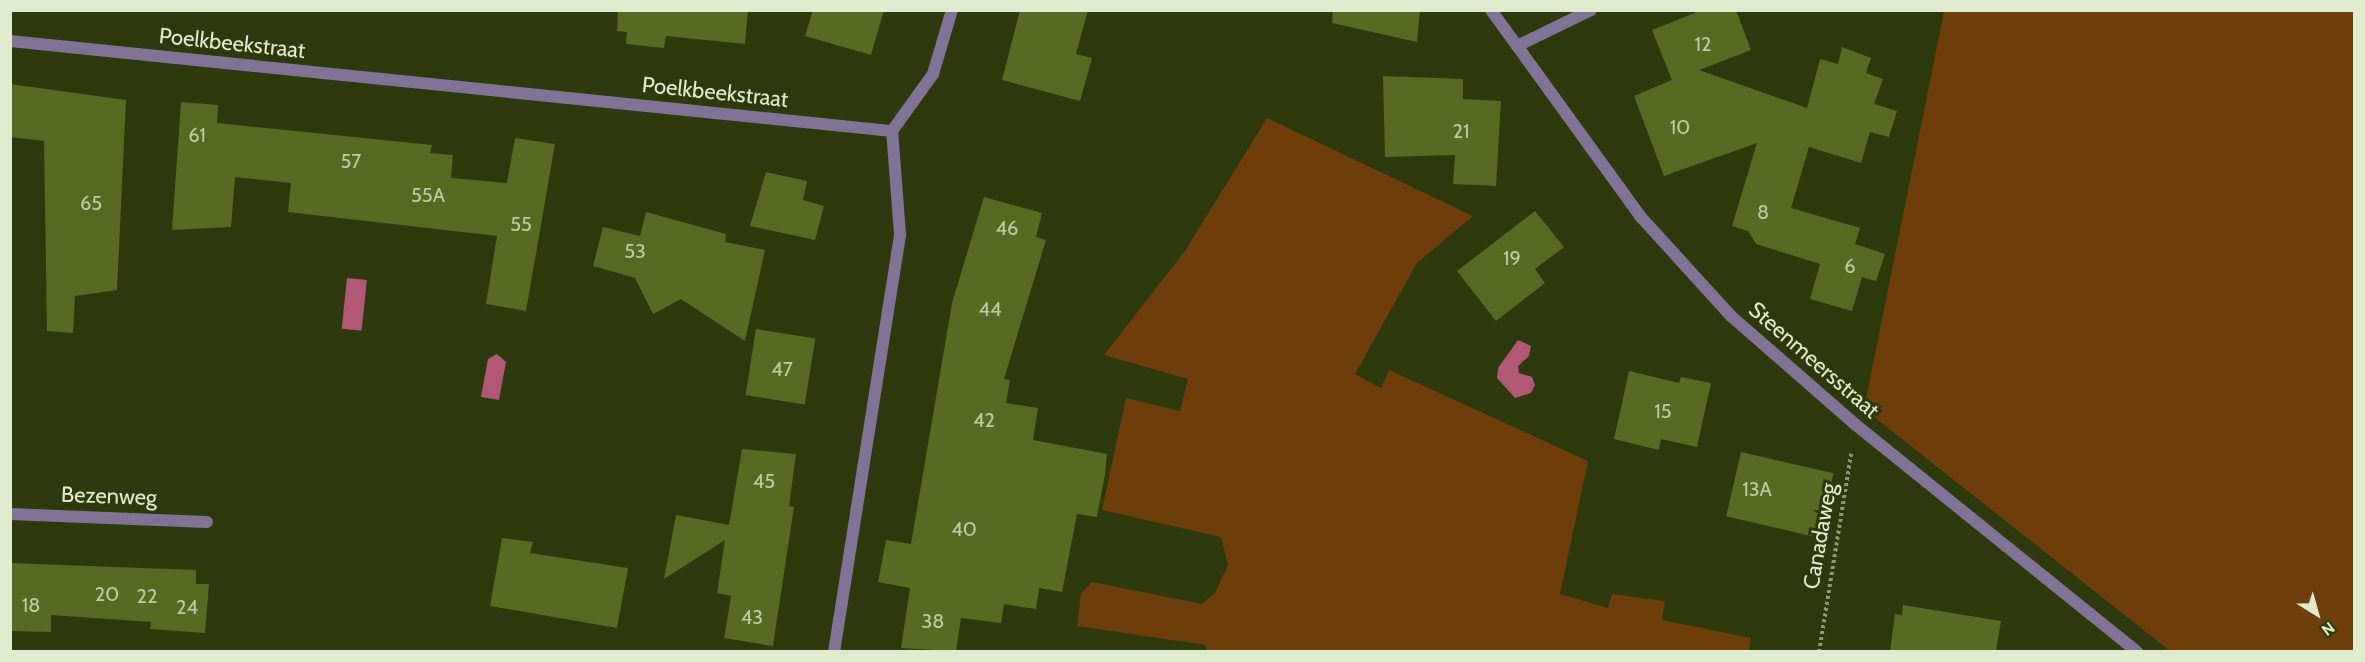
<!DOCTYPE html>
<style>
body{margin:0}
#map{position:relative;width:2365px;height:662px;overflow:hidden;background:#2f390e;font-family:Cabin,sans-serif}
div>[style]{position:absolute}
.green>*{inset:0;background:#6e3f0d}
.water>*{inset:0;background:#b15874;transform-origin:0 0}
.building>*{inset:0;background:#586923;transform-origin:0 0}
.path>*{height:4px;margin-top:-2px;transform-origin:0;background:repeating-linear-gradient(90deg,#8e9874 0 3px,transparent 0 6px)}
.street>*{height:12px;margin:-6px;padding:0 6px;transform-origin:6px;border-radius:6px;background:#807396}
span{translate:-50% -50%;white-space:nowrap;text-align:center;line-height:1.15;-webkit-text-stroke:6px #2f390e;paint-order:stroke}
.number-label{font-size:20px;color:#becaa2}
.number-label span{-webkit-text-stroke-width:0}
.street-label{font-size:22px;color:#e0eacc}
.frame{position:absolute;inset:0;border:12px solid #e0eacc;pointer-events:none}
.north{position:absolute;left:2287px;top:584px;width:60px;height:60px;-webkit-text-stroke:4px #2f390e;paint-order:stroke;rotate:143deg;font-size:16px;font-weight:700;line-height:24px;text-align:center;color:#e0eacc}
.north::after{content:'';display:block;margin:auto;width:21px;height:27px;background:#e0eacc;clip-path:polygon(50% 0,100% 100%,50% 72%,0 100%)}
</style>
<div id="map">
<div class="green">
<i style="clip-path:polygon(1944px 11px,2354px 11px,2354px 651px,2170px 651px,1864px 409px)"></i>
<i style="clip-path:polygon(1267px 118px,1473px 216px,1417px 263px,1355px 374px,1381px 388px,1389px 370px,1588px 461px,1560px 594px,1608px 608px,1612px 594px,1665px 601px,1662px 620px,1751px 638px,1749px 651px,1207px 652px,1206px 645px,1077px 626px,1081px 593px,1092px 582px,1202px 604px,1215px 593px,1228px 565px,1221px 537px,1102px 510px,1126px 398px,1180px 411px,1188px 379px,1104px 355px,1185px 251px)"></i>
</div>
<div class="water">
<i style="left:347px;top:278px;width:20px;height:51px;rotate:6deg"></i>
<i style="clip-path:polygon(1518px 340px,1531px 346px,1529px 356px,1518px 366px,1519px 373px,1532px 377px,1535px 385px,1531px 393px,1515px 398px,1497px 378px,1498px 368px)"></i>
<i style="clip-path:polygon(497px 354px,506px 362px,499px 400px,481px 397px,488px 359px)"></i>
</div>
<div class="building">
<i style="clip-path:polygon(618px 10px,748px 10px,745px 44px,666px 36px,664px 48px,626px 44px,627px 32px,617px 31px)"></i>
<i style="clip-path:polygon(813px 10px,884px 10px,871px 55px,805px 36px)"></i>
<i style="clip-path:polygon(1020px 10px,1088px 10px,1076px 54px,1092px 58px,1080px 101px,1002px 80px)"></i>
<i style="clip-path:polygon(1333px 10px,1420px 10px,1417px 42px,1332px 23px)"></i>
<i style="clip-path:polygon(1702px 10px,1736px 10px,1751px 50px,1699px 70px,1807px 108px,1820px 59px,1838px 64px,1842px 47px,1871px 58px,1866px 73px,1883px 79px,1874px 104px,1897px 111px,1889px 137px,1870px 132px,1861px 163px,1809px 147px,1791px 208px,1860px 228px,1855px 244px,1885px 254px,1876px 281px,1862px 277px,1852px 311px,1810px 299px,1820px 264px,1756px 244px,1748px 231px,1732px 226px,1757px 143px,1664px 176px,1634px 96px,1672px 80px,1652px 30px)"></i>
<i style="clip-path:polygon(1383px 76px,1463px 79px,1463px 99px,1501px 101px,1496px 186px,1453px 184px,1455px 155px,1385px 157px)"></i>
<i style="clip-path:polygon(10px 84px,126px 100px,117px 290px,75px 296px,73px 333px,47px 331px,44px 141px,10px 137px)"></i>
<i style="clip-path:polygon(181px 102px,218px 105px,217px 123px,432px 145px,430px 153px,453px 155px,451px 178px,507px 183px,515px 138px,555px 144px,526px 311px,486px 304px,497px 236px,288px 212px,291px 183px,235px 177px,231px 227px,172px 230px)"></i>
<i style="clip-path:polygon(766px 172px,807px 181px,803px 200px,824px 206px,815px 240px,750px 226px)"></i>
<i style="clip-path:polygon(984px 197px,1042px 213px,1036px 237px,1046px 240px,1004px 379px,1010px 380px,1006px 403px,1038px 408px,1033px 440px,1107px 454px,1105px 474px,1097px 517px,1077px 514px,1062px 592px,1039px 588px,1036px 609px,1004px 604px,1001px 623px,961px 618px,956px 651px,901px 648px,910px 588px,878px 582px,886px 540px,911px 544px,952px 303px)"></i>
<i style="clip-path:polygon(1535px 211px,1564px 247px,1535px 269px,1545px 283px,1496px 321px,1457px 271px)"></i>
<i style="clip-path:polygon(646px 212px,726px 234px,725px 242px,765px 250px,745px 341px,681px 299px,653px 314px,635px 278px,593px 266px,603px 227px,640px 236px)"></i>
<i style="left:756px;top:329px;width:60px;height:67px;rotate:9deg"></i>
<i style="clip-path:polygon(1629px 371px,1679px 383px,1681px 377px,1711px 383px,1697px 447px,1661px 439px,1659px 450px,1614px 439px)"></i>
<i style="clip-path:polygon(742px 449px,796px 454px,789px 506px,794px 507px,773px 646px,724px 638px,731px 596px,717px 593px,725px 540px,664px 579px,676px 515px,729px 525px)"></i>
<i style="left:1741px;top:452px;width:95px;height:66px;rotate:13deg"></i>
<i style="clip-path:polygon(502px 538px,533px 542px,530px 553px,628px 568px,617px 628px,490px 606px)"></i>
<i style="clip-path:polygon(10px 563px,196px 570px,196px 584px,209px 584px,205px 633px,150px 629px,151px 622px,51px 615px,51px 632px,10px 631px)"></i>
<i style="clip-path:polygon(1903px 605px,2001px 621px,1996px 651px,1890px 651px,1895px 614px,1902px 615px)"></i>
</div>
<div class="path">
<i style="left:1819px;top:652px;width:201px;rotate:-80.8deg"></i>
</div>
<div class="street">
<i style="left:1491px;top:10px;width:254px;rotate:54.1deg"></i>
<i style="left:1640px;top:216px;width:135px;rotate:47.7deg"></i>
<i style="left:1731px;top:316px;width:166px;rotate:41.1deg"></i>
<i style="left:1856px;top:425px;width:361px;rotate:38.9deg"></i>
<i style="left:10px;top:41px;width:887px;rotate:5.83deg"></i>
<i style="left:1517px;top:46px;width:82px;rotate:-25.9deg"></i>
<i style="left:892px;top:131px;width:70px;rotate:-54.3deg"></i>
<i style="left:933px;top:74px;width:67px;rotate:-73.5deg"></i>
<i style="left:10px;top:514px;width:197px;rotate:2.3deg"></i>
<i style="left:834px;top:652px;width:423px;rotate:-81deg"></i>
<i style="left:900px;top:234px;width:103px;rotate:-94.4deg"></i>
</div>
<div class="number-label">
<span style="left:1703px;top:44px">12</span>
<span style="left:1680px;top:127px">10</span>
<span style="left:1461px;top:131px">21</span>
<span style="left:197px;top:135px">61</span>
<span style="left:351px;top:161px">57</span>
<span style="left:428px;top:195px">55A</span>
<span style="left:91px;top:203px">65</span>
<span style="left:1763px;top:212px">8</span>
<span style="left:521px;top:224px">55</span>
<span style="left:1007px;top:228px">46</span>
<span style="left:635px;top:251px">53</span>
<span style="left:1512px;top:258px">19</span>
<span style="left:1850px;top:266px">6</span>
<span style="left:990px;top:309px">44</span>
<span style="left:782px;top:369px">47</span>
<span style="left:1663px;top:411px">15</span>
<span style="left:984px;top:420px">42</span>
<span style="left:764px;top:481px">45</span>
<span style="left:1757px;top:489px">13A</span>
<span style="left:964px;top:529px">40</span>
<span style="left:107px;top:594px">20</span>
<span style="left:147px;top:596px">22</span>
<span style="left:31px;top:605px">18</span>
<span style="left:187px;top:607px">24</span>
<span style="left:752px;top:617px">43</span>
<span style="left:933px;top:621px">38</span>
</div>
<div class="street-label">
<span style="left:232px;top:43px;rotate:6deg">Poelkbeekstraat</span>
<span style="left:715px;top:92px;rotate:6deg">Poelkbeekstraat</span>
<span style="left:1814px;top:360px;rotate:41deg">Steenmeersstraat</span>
<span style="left:109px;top:496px;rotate:2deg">Bezenweg</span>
<span style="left:1820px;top:536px;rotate:-80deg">Canadaweg</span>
</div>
<div class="frame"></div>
<div class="north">N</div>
</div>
